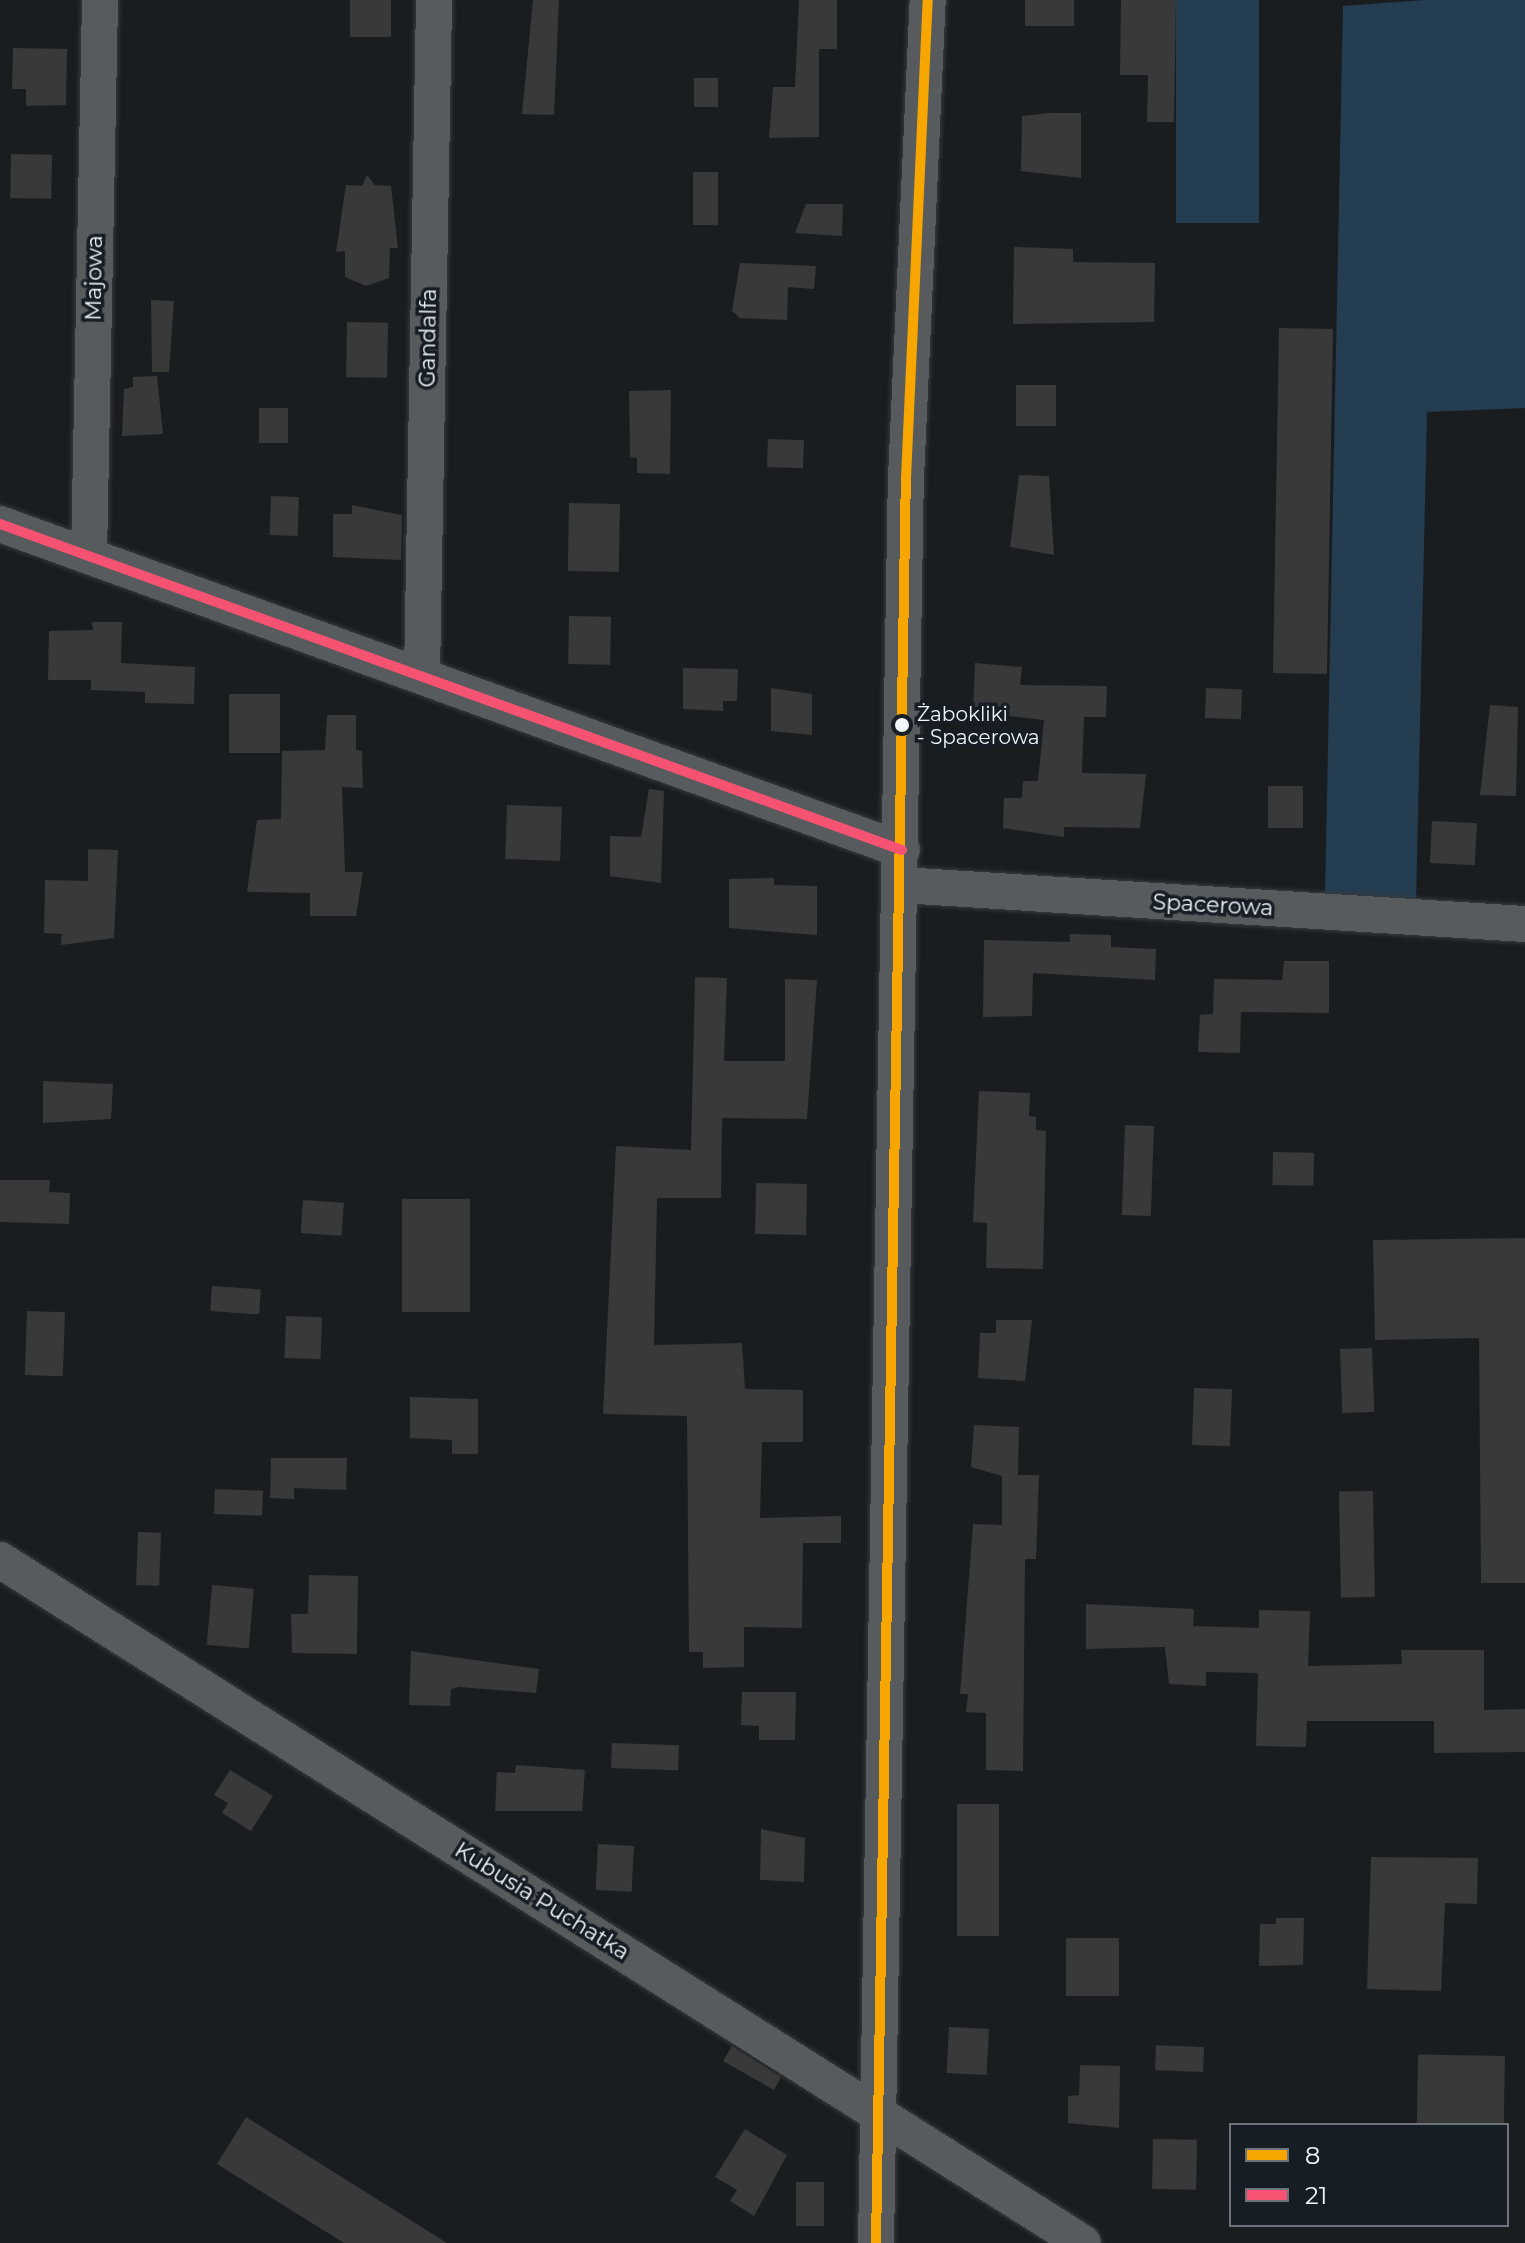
<!DOCTYPE html>
<meta charset="utf-8">
<style>
body{margin:0}
#map{position:relative;width:1525px;height:2243px;overflow:hidden;background:#1a1d20;font-family:Montserrat,sans-serif}
div>[style]{position:absolute}
.green>*{inset:0;background:#253d51;transform-origin:0 0}
.building>*{inset:0;background:#383939;transform-origin:0 0}
.roads{filter:drop-shadow(0 0 2px #383a3d) drop-shadow(0 0 2px #383a3d)}
.minor>*{height:36px;margin:-18px;padding:0 18px;transform-origin:18px;border-radius:18px;background:#585b5d}
.bus-1>*{height:10px;margin:-5px;padding:0 5px;transform-origin:5px;border-radius:5px;background:#f7a600}
.bus-2>*{height:10px;margin:-5px;padding:0 5px;transform-origin:5px;border-radius:5px;background:#f65372}
.dots>*{width:22px;height:22px;translate:-50% -50%;box-sizing:border-box;border:4px solid #161d24;border-radius:50%}
span{translate:-50% -50%;white-space:nowrap;text-align:center;line-height:1.15;-webkit-text-stroke:7px #161d24;paint-order:stroke}
.bus-label{font-size:20px;color:#f0f5fa}
.left{translate:0 -50%;text-align:left}
.street-label{font-size:22px;color:#f0f5fa}
.legend{position:absolute;left:1229px;top:2123px;width:280px;height:104px;box-sizing:border-box;background:#161d24;border:2px solid #6d737a;margin:0;padding:10px 14px;list-style:none;font-size:24px;color:#f0f5fa}
.legend li{display:flex;align-items:center;gap:16px;height:40px}
.legend b{width:40px;border:2px solid #6d737a}
</style>
<div id="map">
<div class="green">
<i style="left:1176px;top:0;width:83px;height:223px"></i>
<i style="clip-path:polygon(1425px 0,1525px 0,1525px 408px,1427px 412px,1416px 903px,1325px 896px,1343px 6px)"></i>
</div>
<div class="building">
<i style="left:350px;top:0;width:41px;height:37px"></i>
<i style="clip-path:polygon(533px 0,559px 0,554px 115px,522px 114px)"></i>
<i style="clip-path:polygon(799px 0,837px 0,837px 49px,819px 49px,819px 137px,769px 138px,773px 87px,795px 87px)"></i>
<i style="left:1025px;top:0;width:49px;height:26px"></i>
<i style="clip-path:polygon(1121px 0,1176px 0,1174px 122px,1147px 122px,1148px 75px,1120px 75px)"></i>
<i style="clip-path:polygon(13px 48px,67px 49px,66px 105px,26px 106px,26px 89px,12px 89px)"></i>
<i style="left:718px;top:78px;width:29px;height:24px;rotate:90deg"></i>
<i style="clip-path:polygon(1050px 113px,1081px 113px,1081px 178px,1021px 171px,1022px 116px)"></i>
<i style="left:11px;top:154px;width:41px;height:44px;rotate:1deg"></i>
<i style="left:693px;top:172px;width:25px;height:53px"></i>
<i style="clip-path:polygon(367px 175px,375px 185px,391px 186px,398px 248px,390px 248px,389px 278px,366px 286px,345px 277px,345px 251px,336px 252px,346px 185px,362px 186px)"></i>
<i style="clip-path:polygon(806px 204px,843px 204px,842px 236px,795px 233px)"></i>
<i style="clip-path:polygon(1014px 247px,1073px 249px,1073px 262px,1155px 263px,1154px 322px,1013px 324px)"></i>
<i style="clip-path:polygon(740px 263px,816px 266px,814px 289px,788px 287px,787px 320px,740px 318px,732px 311px)"></i>
<i style="clip-path:polygon(151px 300px,174px 301px,169px 372px,152px 372px)"></i>
<i style="left:347px;top:322px;width:41px;height:55px;rotate:1deg"></i>
<i style="left:1279px;top:328px;width:54px;height:345px;rotate:1deg"></i>
<i style="clip-path:polygon(157px 376px,163px 434px,122px 436px,124px 389px,133px 387px,133px 377px)"></i>
<i style="left:1016px;top:385px;width:40px;height:41px"></i>
<i style="clip-path:polygon(671px 390px,670px 474px,637px 473px,637px 458px,630px 457px,629px 391px)"></i>
<i style="left:259px;top:408px;width:29px;height:35px"></i>
<i style="left:768px;top:439px;width:36px;height:28px;rotate:2deg"></i>
<i style="clip-path:polygon(1019px 475px,1049px 476px,1054px 555px,1010px 547px)"></i>
<i style="left:271px;top:496px;width:28px;height:39px;rotate:2deg"></i>
<i style="left:569px;top:503px;width:51px;height:68px;rotate:1deg"></i>
<i style="clip-path:polygon(352px 505px,402px 515px,401px 560px,333px 557px,333px 514px,352px 514px)"></i>
<i style="left:569px;top:616px;width:42px;height:48px;rotate:1deg"></i>
<i style="clip-path:polygon(92px 622px,122px 622px,121px 663px,195px 667px,194px 704px,145px 703px,145px 692px,91px 690px,91px 680px,48px 680px,49px 631px,93px 630px)"></i>
<i style="clip-path:polygon(975px 663px,1022px 667px,1020px 685px,1107px 686px,1106px 717px,1084px 717px,1082px 773px,1146px 774px,1140px 828px,1064px 827px,1064px 837px,1003px 828px,1004px 798px,1022px 798px,1023px 781px,1038px 781px,1044px 720px,973px 712px)"></i>
<i style="clip-path:polygon(683px 668px,738px 669px,737px 701px,723px 701px,723px 711px,683px 709px)"></i>
<i style="clip-path:polygon(771px 688px,812px 694px,812px 735px,771px 731px)"></i>
<i style="left:1206px;top:688px;width:36px;height:30px;rotate:2deg"></i>
<i style="left:229px;top:694px;width:51px;height:59px"></i>
<i style="clip-path:polygon(1490px 705px,1518px 707px,1516px 796px,1480px 795px)"></i>
<i style="clip-path:polygon(327px 715px,356px 715px,356px 750px,362px 751px,363px 788px,342px 787px,345px 872px,363px 872px,356px 916px,310px 916px,310px 893px,247px 892px,257px 820px,281px 819px,282px 751px,325px 750px)"></i>
<i style="left:1268px;top:786px;width:35px;height:42px"></i>
<i style="clip-path:polygon(649px 789px,664px 791px,661px 883px,610px 876px,610px 836px,641px 837px)"></i>
<i style="left:507px;top:805px;width:55px;height:54px;rotate:2deg"></i>
<i style="left:1432px;top:821px;width:45px;height:42px;rotate:3deg"></i>
<i style="clip-path:polygon(88px 849px,118px 850px,114px 938px,61px 945px,62px 934px,44px 933px,45px 880px,88px 881px)"></i>
<i style="clip-path:polygon(774px 878px,774px 885px,817px 886px,817px 935px,729px 928px,729px 879px)"></i>
<i style="clip-path:polygon(1070px 934px,1111px 935px,1111px 947px,1156px 949px,1155px 980px,1033px 973px,1032px 1016px,983px 1017px,984px 940px,1070px 942px)"></i>
<i style="clip-path:polygon(1284px 961px,1329px 961px,1329px 1013px,1241px 1012px,1240px 1053px,1198px 1052px,1200px 1015px,1213px 1014px,1214px 979px,1282px 980px)"></i>
<i style="clip-path:polygon(695px 977px,727px 978px,724px 1061px,785px 1061px,785px 979px,817px 980px,807px 1119px,722px 1118px,721px 1198px,657px 1198px,654px 1345px,742px 1343px,745px 1389px,803px 1390px,803px 1442px,762px 1442px,760px 1518px,841px 1516px,841px 1543px,803px 1543px,802px 1628px,744px 1627px,744px 1667px,703px 1668px,703px 1652px,689px 1652px,687px 1416px,603px 1414px,616px 1146px,691px 1150px)"></i>
<i style="clip-path:polygon(43px 1081px,113px 1084px,111px 1119px,43px 1123px)"></i>
<i style="clip-path:polygon(979px 1091px,1030px 1093px,1029px 1116px,1036px 1117px,1036px 1130px,1046px 1131px,1043px 1269px,986px 1268px,987px 1223px,973px 1222px)"></i>
<i style="left:1125px;top:1125px;width:29px;height:90px;rotate:2deg"></i>
<i style="left:1273px;top:1152px;width:41px;height:33px;rotate:1deg"></i>
<i style="clip-path:polygon(0 1180px,50px 1180px,49px 1192px,70px 1193px,69px 1224px,0 1222px)"></i>
<i style="left:756px;top:1183px;width:51px;height:51px;rotate:1deg"></i>
<i style="left:402px;top:1199px;width:68px;height:113px"></i>
<i style="left:303px;top:1200px;width:41px;height:33px;rotate:4deg"></i>
<i style="clip-path:polygon(1525px 1238px,1525px 1583px,1481px 1583px,1479px 1338px,1375px 1340px,1373px 1240px)"></i>
<i style="left:212px;top:1286px;width:49px;height:25px;rotate:4deg"></i>
<i style="left:27px;top:1311px;width:38px;height:64px;rotate:2deg"></i>
<i style="left:286px;top:1316px;width:36px;height:42px;rotate:2deg"></i>
<i style="clip-path:polygon(996px 1320px,1032px 1320px,1025px 1381px,978px 1378px,980px 1333px,996px 1333px)"></i>
<i style="left:1372px;top:1348px;width:64px;height:32px;rotate:88deg"></i>
<i style="left:1194px;top:1388px;width:38px;height:57px;rotate:2deg"></i>
<i style="clip-path:polygon(410px 1397px,478px 1399px,478px 1454px,452px 1454px,452px 1440px,410px 1438px)"></i>
<i style="clip-path:polygon(974px 1425px,1019px 1427px,1018px 1475px,1039px 1475px,1036px 1559px,1025px 1559px,1023px 1771px,986px 1770px,986px 1713px,966px 1712px,968px 1694px,960px 1694px,973px 1524px,1002px 1525px,1002px 1476px,971px 1467px)"></i>
<i style="clip-path:polygon(271px 1458px,347px 1458px,346px 1490px,294px 1488px,294px 1499px,270px 1498px)"></i>
<i style="left:215px;top:1489px;width:48px;height:25px;rotate:2deg"></i>
<i style="left:1373px;top:1491px;width:106px;height:34px;rotate:89deg"></i>
<i style="left:138px;top:1532px;width:23px;height:53px;rotate:2deg"></i>
<i style="clip-path:polygon(309px 1575px,358px 1576px,357px 1654px,292px 1653px,291px 1614px,308px 1614px)"></i>
<i style="left:212px;top:1585px;width:42px;height:60px;rotate:5deg"></i>
<i style="clip-path:polygon(1086px 1604px,1194px 1609px,1193px 1626px,1259px 1628px,1259px 1610px,1310px 1611px,1308px 1666px,1402px 1664px,1401px 1650px,1484px 1650px,1484px 1710px,1525px 1709px,1525px 1752px,1434px 1753px,1434px 1721px,1307px 1721px,1306px 1747px,1256px 1746px,1258px 1673px,1206px 1672px,1206px 1686px,1169px 1684px,1165px 1647px,1086px 1649px)"></i>
<i style="clip-path:polygon(411px 1651px,539px 1669px,536px 1693px,459px 1687px,451px 1689px,450px 1706px,409px 1705px)"></i>
<i style="clip-path:polygon(742px 1692px,796px 1692px,795px 1740px,759px 1740px,759px 1726px,741px 1725px)"></i>
<i style="left:612px;top:1743px;width:67px;height:25px;rotate:2deg"></i>
<i style="clip-path:polygon(516px 1765px,585px 1770px,582px 1811px,495px 1811px,497px 1772px,515px 1773px)"></i>
<i style="clip-path:polygon(230px 1770px,273px 1796px,251px 1831px,222px 1813px,228px 1803px,214px 1795px)"></i>
<i style="left:957px;top:1804px;width:42px;height:132px"></i>
<i style="clip-path:polygon(761px 1829px,805px 1838px,804px 1882px,760px 1880px)"></i>
<i style="left:598px;top:1844px;width:36px;height:46px;rotate:3deg"></i>
<i style="clip-path:polygon(1371px 1857px,1478px 1858px,1477px 1904px,1445px 1903px,1441px 1991px,1367px 1989px)"></i>
<i style="clip-path:polygon(1276px 1918px,1304px 1918px,1303px 1965px,1259px 1966px,1260px 1924px,1276px 1924px)"></i>
<i style="left:1119px;top:1938px;width:58px;height:53px;rotate:90deg"></i>
<i style="left:949px;top:2027px;width:40px;height:46px;rotate:3deg"></i>
<i style="clip-path:polygon(732px 2046px,781px 2077px,774px 2090px,723px 2061px)"></i>
<i style="left:1204px;top:2047px;width:25px;height:48px;rotate:92deg"></i>
<i style="left:1505px;top:2056px;width:69px;height:87px;rotate:91deg"></i>
<i style="clip-path:polygon(1080px 2065px,1120px 2066px,1119px 2128px,1068px 2123px,1068px 2096px,1079px 2095px)"></i>
<i style="clip-path:polygon(246px 2117px,447px 2243px,344px 2243px,217px 2164px)"></i>
<i style="clip-path:polygon(745px 2129px,787px 2155px,754px 2216px,730px 2201px,737px 2190px,715px 2177px)"></i>
<i style="left:1153px;top:2139px;width:44px;height:50px;rotate:1deg"></i>
<i style="left:796px;top:2182px;width:28px;height:44px"></i>
</div>
<div class="roads">
<div class="minor">
<i style="left:0;top:524px;width:959px;rotate:19.87deg"></i>
<i style="left:89px;top:555px;width:555px;rotate:-88.86deg"></i>
<i style="left:422px;top:676px;width:676px;rotate:-88.98deg"></i>
<i style="left:901px;top:885px;width:625px;rotate:3.58deg"></i>
<i style="left:0;top:1560px;width:1280px;rotate:32.24deg"></i>
<i style="left:876px;top:2243px;width:1765px;rotate:-89.03deg"></i>
<i style="left:906px;top:478px;width:479px;rotate:-87.4deg"></i>
</div>
</div>
<div class="bus-1">
<i style="left:876px;top:2243px;width:1765px;rotate:-89.03deg"></i>
<i style="left:906px;top:478px;width:479px;rotate:-87.4deg"></i>
</div>
<div class="bus-2">
<i style="left:0;top:524px;width:959px;rotate:19.87deg"></i>
</div>
<div class="dots">
<i style="left:902px;top:725px;background:#f0f5fa"></i>
</div>
<div class="bus-label">
<span class="left" style="left:917px;top:726px">Żabokliki<br>- Spacerowa</span>
</div>
<div class="street-label">
<span style="left:94px;top:278px;rotate:-89deg">Majowa</span>
<span style="left:428px;top:338px;rotate:-89deg">Gandalfa</span>
<span style="left:1213px;top:905px;rotate:3deg">Spacerowa</span>
<span style="left:542px;top:1901px;rotate:32deg">Kubusia Puchatka</span>
</div>
<ul class="legend">
<li><b style="height:10px;background:#f7a600"></b>8</li>
<li><b style="height:10px;background:#f65372"></b>21</li>
</ul>
</div>
